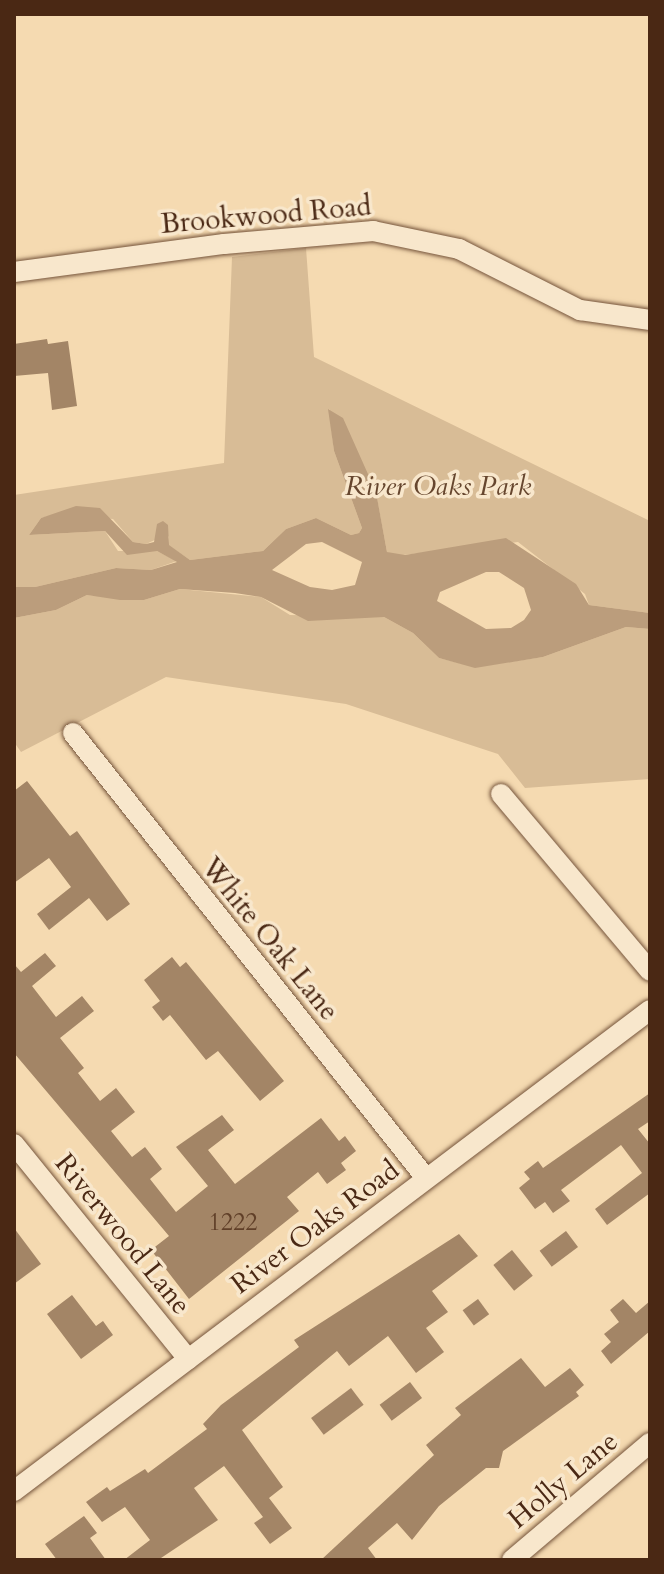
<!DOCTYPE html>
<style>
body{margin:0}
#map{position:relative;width:664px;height:1574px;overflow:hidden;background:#f5dab1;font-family:Cardo,serif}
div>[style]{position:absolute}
.green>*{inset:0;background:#d8bc96}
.water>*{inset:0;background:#bb9d7c}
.building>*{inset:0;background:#a38566;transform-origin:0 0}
.roads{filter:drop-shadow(0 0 2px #75543b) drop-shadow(0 0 2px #75543b)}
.minor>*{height:20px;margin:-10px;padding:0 10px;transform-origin:10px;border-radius:10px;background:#f8e7cc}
span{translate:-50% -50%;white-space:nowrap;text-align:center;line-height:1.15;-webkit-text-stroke:7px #f8e7cc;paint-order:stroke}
.number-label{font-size:24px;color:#603f28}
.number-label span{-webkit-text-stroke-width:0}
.street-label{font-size:28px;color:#4a2814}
.park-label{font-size:28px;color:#66462e;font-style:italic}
.frame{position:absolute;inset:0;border:16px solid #4a2814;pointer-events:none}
</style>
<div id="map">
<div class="green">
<i style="clip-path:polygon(306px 248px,314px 357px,650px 521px,650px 613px,589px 605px,585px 594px,518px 542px,394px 556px,387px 552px,376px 493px,329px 409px,334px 451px,362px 528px,359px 533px,351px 535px,316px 518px,286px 529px,263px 551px,190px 560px,168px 545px,169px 537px,157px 524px,157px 539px,146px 544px,133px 542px,113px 519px,56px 514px,41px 518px,29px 535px,105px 531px,118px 551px,157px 551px,177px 561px,151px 570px,116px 568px,35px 587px,14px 587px,14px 495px,224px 463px,232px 257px)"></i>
<i style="clip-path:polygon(180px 589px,261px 597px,290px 615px,384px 617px,413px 633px,439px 658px,475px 667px,543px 657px,626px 627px,650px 629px,650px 779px,525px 788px,498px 754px,346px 704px,166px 677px,21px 752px,14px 742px,14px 618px,56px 610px,87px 595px,144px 600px)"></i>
</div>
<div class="water">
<i style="clip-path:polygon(evenodd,328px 409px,343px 418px,376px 492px,387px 552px,405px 555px,506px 538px,576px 584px,589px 605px,650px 613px,650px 629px,626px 627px,543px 657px,475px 668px,439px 658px,413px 633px,384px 617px,308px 621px,261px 597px,235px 593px,180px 589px,144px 600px,120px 600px,87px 595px,56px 610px,14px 618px,14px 587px,35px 587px,116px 568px,151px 570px,177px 562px,157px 551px,127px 555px,105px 531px,29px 535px,41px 518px,76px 506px,100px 508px,133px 542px,146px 544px,154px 542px,157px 524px,163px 521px,168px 525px,169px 545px,190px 560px,263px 551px,286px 529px,316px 518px,351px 535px,359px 533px,362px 528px,334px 451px,328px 409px,322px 542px,362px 562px,355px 585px,332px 590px,310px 587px,272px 570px,306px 544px,322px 542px,328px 409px,486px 572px,499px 572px,524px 588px,531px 610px,524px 620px,511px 628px,486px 629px,437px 601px,440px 592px,486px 572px)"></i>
</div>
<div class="building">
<i style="clip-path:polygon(47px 339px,48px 344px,68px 341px,77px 406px,52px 410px,48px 373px,14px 376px,14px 344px)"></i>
<i style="clip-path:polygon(27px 781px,70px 836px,77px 831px,130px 904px,107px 921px,89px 898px,49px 930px,37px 914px,71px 887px,49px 858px,14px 883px,14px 791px)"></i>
<i style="clip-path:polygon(45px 953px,56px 966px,32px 986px,56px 1017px,82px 996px,94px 1011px,60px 1038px,84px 1068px,78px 1073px,100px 1101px,116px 1088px,135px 1112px,111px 1131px,132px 1157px,145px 1147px,162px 1169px,150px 1179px,176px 1212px,208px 1186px,176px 1147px,222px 1115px,234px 1130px,208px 1150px,235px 1184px,321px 1118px,339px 1141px,345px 1136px,356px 1151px,341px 1163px,346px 1170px,327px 1184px,318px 1172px,287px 1197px,299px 1211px,189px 1299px,151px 1250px,169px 1236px,14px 1053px,14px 964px,21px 972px)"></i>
<i style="clip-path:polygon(172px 957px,180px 967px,186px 962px,284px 1081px,260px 1101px,218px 1051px,206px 1060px,170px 1015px,163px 1021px,152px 1007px,160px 1001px,144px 980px)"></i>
<i style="clip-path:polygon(650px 1093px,650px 1121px,638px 1129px,650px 1144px,650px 1193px,607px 1225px,595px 1209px,642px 1173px,621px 1145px,561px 1190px,570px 1201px,553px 1213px,545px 1202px,535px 1209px,519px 1188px,530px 1179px,524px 1172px,538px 1161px,543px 1168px)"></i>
<i style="clip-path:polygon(14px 1228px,41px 1264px,14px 1284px)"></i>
<i style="left:566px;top:1231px;width:20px;height:33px;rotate:53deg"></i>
<i style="clip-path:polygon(459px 1234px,478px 1256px,432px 1291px,448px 1312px,426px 1328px,444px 1352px,416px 1373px,388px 1336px,349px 1366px,337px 1351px,242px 1430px,283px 1487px,269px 1498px,292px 1528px,270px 1544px,254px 1523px,263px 1517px,224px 1466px,194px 1488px,218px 1520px,158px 1560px,124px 1560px,150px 1540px,125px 1507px,102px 1522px,86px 1502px,107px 1487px,110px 1491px,145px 1469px,148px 1473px,207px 1429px,203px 1424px,221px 1405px,299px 1347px,294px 1340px)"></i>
<i style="left:512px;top:1250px;width:33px;height:24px;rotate:51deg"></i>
<i style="clip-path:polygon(72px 1295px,96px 1326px,103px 1321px,113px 1335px,81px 1359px,47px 1314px)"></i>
<i style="left:478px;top:1299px;width:19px;height:19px;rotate:54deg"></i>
<i style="clip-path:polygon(623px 1299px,636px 1313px,650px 1301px,650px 1331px,611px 1364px,601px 1351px,611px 1342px,604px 1334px,619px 1322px,610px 1310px)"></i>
<i style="clip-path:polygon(521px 1358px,545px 1387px,570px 1368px,584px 1385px,576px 1392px,579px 1396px,503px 1451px,499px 1468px,486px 1468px,439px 1506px,412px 1540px,397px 1523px,368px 1548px,377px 1560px,321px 1560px,434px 1455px,426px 1445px,461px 1415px,455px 1408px)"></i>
<i style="left:410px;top:1382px;width:20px;height:38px;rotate:53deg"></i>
<i style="left:351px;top:1388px;width:21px;height:50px;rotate:53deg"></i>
<i style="clip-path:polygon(84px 1516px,97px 1533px,90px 1538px,106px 1560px,57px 1560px,45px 1544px)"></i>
</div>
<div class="roads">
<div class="minor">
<i style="left:14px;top:272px;width:212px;rotate:-7.6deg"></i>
<i style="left:224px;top:244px;width:150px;rotate:-5deg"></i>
<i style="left:373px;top:231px;width:88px;rotate:11.8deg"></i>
<i style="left:459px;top:249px;width:136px;rotate:26.8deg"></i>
<i style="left:580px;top:310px;width:71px;rotate:8.1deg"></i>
<i style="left:73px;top:733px;width:568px;rotate:51.58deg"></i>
<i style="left:501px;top:794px;width:231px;rotate:49.9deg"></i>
<i style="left:14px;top:1144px;width:277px;rotate:51deg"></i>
<i style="left:14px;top:1491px;width:797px;rotate:-37.1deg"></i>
<i style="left:512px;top:1560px;width:181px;rotate:-40.3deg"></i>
</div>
</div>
<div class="number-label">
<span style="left:233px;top:1223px">1222</span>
</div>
<div class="street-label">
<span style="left:266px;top:215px;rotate:-5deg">Brookwood Road</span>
<span style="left:270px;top:939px;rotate:51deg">White Oak Lane</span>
<span style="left:315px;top:1227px;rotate:-37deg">River Oaks Road</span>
<span style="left:123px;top:1234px;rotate:51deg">Riverwood Lane</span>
<span style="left:563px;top:1480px;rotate:-40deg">Holly Lane</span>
</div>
<div class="park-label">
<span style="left:438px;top:486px">River Oaks Park</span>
</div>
<div class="frame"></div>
</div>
